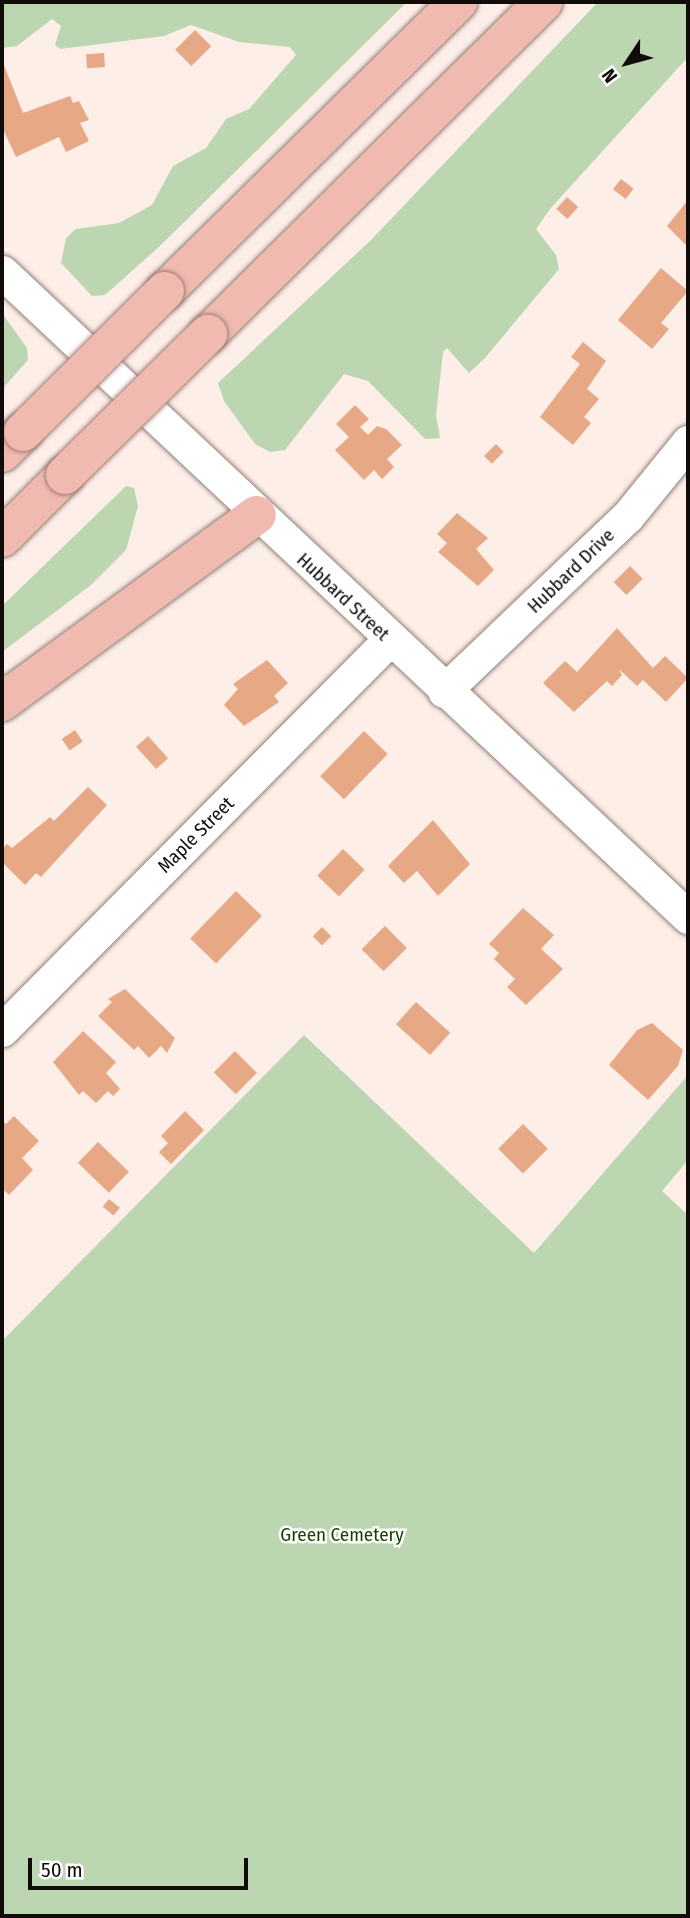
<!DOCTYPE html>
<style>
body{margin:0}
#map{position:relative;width:690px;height:1918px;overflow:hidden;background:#fdefe8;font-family:"Fira Sans Condensed",sans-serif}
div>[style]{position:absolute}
.green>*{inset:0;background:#bcd6b1}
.building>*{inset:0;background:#e7a885;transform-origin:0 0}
.roads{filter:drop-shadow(0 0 2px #8f7f76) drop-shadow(0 0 2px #8f7f76)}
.minor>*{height:33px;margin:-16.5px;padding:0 16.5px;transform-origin:16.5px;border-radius:16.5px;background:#fff}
.highway>*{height:38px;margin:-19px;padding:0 19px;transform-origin:19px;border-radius:19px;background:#f0bab1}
.bridges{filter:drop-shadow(0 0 2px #a27d76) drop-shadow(0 0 2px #a27d76)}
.highway-bridge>*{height:38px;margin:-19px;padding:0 19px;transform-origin:19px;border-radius:19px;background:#f0bab1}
span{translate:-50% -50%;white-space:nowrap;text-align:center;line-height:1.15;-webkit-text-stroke:5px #fff;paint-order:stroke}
.street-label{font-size:19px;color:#110c09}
.park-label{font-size:19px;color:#1c4003}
.frame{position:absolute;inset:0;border:4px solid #110c09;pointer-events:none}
.north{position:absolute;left:592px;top:28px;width:70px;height:70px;-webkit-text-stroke:5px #fff;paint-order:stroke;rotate:234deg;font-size:19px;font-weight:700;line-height:28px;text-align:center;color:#110c09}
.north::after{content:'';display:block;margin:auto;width:24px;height:32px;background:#110c09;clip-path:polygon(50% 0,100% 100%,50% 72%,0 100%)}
.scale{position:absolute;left:28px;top:1858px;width:220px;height:32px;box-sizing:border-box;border:4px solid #110c09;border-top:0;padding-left:9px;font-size:21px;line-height:24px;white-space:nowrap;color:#110c09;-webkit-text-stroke:5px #fff;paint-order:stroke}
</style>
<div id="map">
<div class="green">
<i style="clip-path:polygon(2px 2px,407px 2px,161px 245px,105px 295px,92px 296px,61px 263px,66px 238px,76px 229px,119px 223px,152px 205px,173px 166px,206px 148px,226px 119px,249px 109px,296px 55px,290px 47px,239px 42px,191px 25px,164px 36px,60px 49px,55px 45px,61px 26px,52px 19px,17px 46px,2px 48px)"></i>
<i style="clip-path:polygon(598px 2px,688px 2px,688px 57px,550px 209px,536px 229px,556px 255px,559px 269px,485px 358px,469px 373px,447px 348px,443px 352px,436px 415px,440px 438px,425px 439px,368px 381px,344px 374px,285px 450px,270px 452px,255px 444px,224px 401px,218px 383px,370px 241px)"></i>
<i style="clip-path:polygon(2px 313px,27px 348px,28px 360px,5px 386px,2px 401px)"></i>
<i style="clip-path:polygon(126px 486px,134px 488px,138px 506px,126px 550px,91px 585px,2px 652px,2px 606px)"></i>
<i style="clip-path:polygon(304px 1035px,534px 1253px,688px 1075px,688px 1160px,662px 1191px,688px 1215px,688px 1916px,2px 1916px,2px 1341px)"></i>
</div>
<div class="building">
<i style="left:195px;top:30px;width:23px;height:28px;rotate:45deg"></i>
<i style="left:104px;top:53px;width:14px;height:18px;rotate:86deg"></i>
<i style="clip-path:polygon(2px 60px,23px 113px,70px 96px,73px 103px,79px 101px,89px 120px,80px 123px,89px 141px,66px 152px,59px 137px,16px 157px,2px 127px)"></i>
<i style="left:621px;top:179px;width:16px;height:13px;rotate:38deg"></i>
<i style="left:567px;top:197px;width:15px;height:16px;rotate:42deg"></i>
<i style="clip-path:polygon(688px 200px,688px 247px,667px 226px)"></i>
<i style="clip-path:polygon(661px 268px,688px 291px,661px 323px,669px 329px,652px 349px,618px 320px)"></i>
<i style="clip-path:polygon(583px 342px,606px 361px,587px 389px,599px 399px,584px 417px,591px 423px,573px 445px,540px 417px,580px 364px,571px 357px)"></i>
<i style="clip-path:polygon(355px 405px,369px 419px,360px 427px,368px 435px,377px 426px,386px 429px,402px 445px,387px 459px,394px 467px,382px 479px,374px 470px,364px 480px,335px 450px,349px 437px,336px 424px)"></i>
<i style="left:496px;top:444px;width:11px;height:17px;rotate:45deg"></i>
<i style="clip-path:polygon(457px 513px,488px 538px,476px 549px,494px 570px,478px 586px,438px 552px,447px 543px,437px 534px)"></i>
<i style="left:630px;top:566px;width:18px;height:23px;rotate:45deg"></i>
<i style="clip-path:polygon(617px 628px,653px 668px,665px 656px,688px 678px,666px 702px,643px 680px,637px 686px,619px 669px,622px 675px,612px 686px,607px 681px,574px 712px,543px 683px,565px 661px,577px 672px)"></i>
<i style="clip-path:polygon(267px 660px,288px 683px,274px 696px,279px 702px,244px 726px,224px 705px,238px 689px,233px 684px)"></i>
<i style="left:75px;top:730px;width:14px;height:16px;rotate:56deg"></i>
<i style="left:364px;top:731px;width:33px;height:63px;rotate:44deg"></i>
<i style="left:148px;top:736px;width:30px;height:16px;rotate:48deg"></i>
<i style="clip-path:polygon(88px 787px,107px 805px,41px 877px,36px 873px,25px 885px,2px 862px,2px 849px,7px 844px,12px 848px,50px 817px,54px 821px)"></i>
<i style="clip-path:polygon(433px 820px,470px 864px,438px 896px,417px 871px,404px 883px,388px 866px)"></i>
<i style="left:343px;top:849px;width:30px;height:37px;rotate:44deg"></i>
<i style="left:236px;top:891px;width:36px;height:66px;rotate:44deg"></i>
<i style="clip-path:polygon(523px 908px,554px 935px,541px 949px,563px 969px,526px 1005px,507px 987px,515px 979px,494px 959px,499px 953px,489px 944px)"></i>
<i style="left:385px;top:926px;width:31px;height:33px;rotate:45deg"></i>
<i style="left:322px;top:927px;width:13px;height:13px;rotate:45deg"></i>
<i style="clip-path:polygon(125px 989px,175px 1038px,167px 1053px,161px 1046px,149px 1058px,138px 1046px,134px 1050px,98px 1016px,112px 1002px,108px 999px)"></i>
<i style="left:416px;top:1002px;width:46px;height:30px;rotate:42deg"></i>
<i style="clip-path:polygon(652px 1023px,683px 1050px,678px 1066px,648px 1100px,609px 1065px,637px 1030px)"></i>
<i style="clip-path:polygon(83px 1031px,116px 1062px,106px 1073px,120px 1089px,113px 1096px,108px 1091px,96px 1103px,83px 1091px,79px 1095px,53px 1062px)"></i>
<i style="left:235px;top:1051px;width:31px;height:30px;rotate:45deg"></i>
<i style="clip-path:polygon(185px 1111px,204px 1130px,171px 1164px,159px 1152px,168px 1143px,161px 1136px)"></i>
<i style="clip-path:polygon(14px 1116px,39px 1141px,22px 1158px,33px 1170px,9px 1195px,2px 1188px,2px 1120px,6px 1124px)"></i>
<i style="left:523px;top:1124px;width:35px;height:35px;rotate:45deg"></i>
<i style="left:98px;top:1142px;width:43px;height:29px;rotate:44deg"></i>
<i style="left:109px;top:1199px;width:14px;height:10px;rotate:39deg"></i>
</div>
<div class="roads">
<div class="minor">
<i style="left:2px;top:272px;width:942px;rotate:43.24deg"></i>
<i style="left:444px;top:691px;width:253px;rotate:-43.6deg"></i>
<i style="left:627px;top:517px;width:97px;rotate:-50.9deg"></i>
<i style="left:2px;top:1030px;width:549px;rotate:-45.22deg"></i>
</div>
<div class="highway">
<i style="left:165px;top:291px;width:412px;rotate:-44.6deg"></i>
<i style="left:208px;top:334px;width:472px;rotate:-44.7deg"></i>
<i style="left:2px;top:453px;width:30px;rotate:-45deg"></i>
<i style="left:2px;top:538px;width:89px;rotate:-45deg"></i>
<i style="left:2px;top:702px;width:316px;rotate:-36.3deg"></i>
</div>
</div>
<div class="bridges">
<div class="highway-bridge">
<i style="left:23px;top:432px;width:200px;rotate:-44.8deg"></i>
<i style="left:65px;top:475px;width:201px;rotate:-44.6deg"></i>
</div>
</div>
<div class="street-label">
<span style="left:571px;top:571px;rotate:-44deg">Hubbard Drive</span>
<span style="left:343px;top:597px;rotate:43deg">Hubbard Street</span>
<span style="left:196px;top:835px;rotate:-45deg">Maple Street</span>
</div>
<div class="park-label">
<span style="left:342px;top:1535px">Green Cemetery</span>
</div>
<div class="frame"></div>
<div class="north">N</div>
<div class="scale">50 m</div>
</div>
